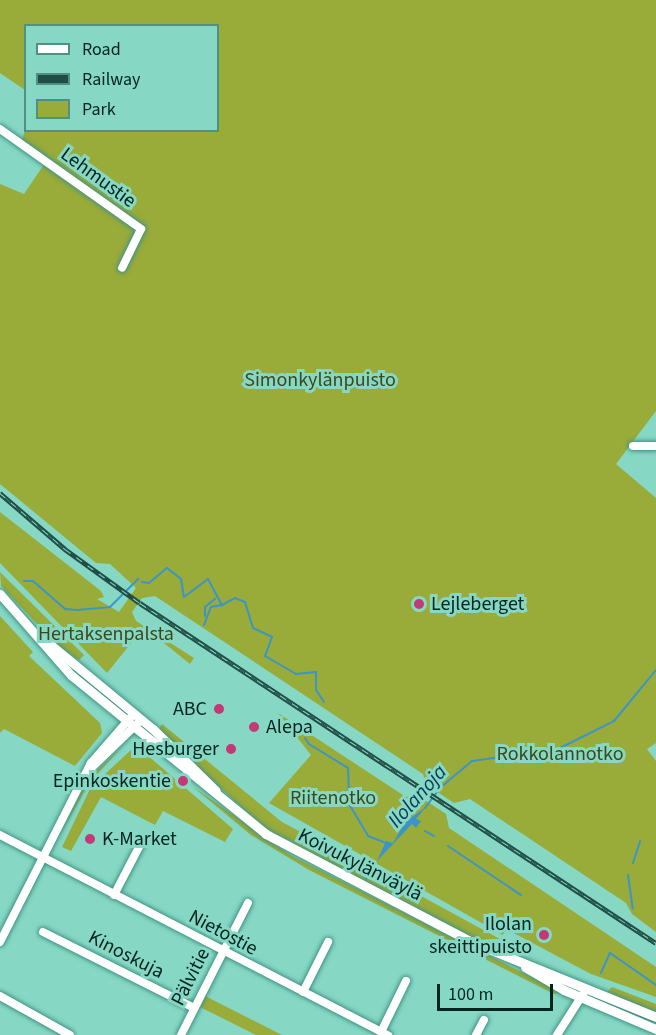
<!DOCTYPE html>
<meta charset="utf-8">
<style>
body{margin:0}
#map{position:relative;width:656px;height:1035px;overflow:hidden;background:#86d8c5;font-family:"Source Sans 3",sans-serif}
div>[style]{position:absolute}
.green>*{inset:0;background:#99ab39}
.water>*{inset:0;background:#3b95c9}
.stream>*{height:2px;margin:-1px;padding:0 1px;transform-origin:1px;border-radius:1px;background:#3b95c9}
.roads{filter:drop-shadow(0 0 2px #419483) drop-shadow(0 0 2px #419483)}
.minor>*{height:8px;margin:-4px;padding:0 4px;transform-origin:4px;border-radius:4px;background:#fff}
.major>*{height:9px;margin:-4.5px;padding:0 4.5px;transform-origin:4.5px;border-radius:4.5px;background:#fff}
.rail>*{height:4.5px;margin-top:-2.25px;transform-origin:0;background:repeating-linear-gradient(90deg,#86d8c5 0 7px,#204e45 0 14px);box-sizing:border-box;border-block:2px solid #204e45}
.dots>*{width:16px;height:16px;translate:-50% -50%;box-sizing:border-box;border:3px solid #86d8c5;border-radius:50%}
span{translate:-50% -50%;white-space:nowrap;text-align:center;line-height:1.15;-webkit-text-stroke:6px #86d8c5;paint-order:stroke}
.street-label{font-size:20px;color:#00241e}
.park-label{font-size:20px;color:#3f4718}
.poi-label{font-size:20px;color:#00241e}
.left{translate:0 -50%;text-align:left}
.right{translate:-100% -50%;text-align:right}
.water-label{font-size:21px;color:#063a55;font-style:italic}
.legend{position:absolute;left:24px;top:24px;width:195px;height:108px;box-sizing:border-box;background:#86d8c5;border:2px solid #509082;margin:0;padding:8px 10px;list-style:none;font-size:18px;color:#00241e}
.legend li{display:flex;align-items:center;gap:12px;height:30px}
.legend b{width:30px;border:2px solid #509082}
.scale{position:absolute;left:437px;top:984px;width:116px;height:27px;box-sizing:border-box;border:3px solid #00241e;border-top:0;padding-left:8px;font-size:18px;line-height:21px;white-space:nowrap;color:#00241e;-webkit-text-stroke:4px #86d8c5;paint-order:stroke}
</style>
<div id="map">
<div class="green">
<i style="clip-path:polygon(0 0,656px 0,656px 411px,616px 464px,656px 498px,656px 743px,647px 749px,656px 761px,656px 932px,632px 914px,626px 903px,470px 799px,454px 803px,427px 785px,423px 774px,155px 596px,142px 598px,132px 612px,136px 621px,194px 658px,190px 664px,144px 627px,107px 673px,0 563px,0 512px,101px 591px,104px 597px,97px 599px,119px 612px,136px 588px,110px 564px,96px 563px,0 484px,0 184px,24px 194px,45px 163px,46px 159px,22px 140px,25px 130px,218px 130px,218px 26px,26px 26px,25px 90px,0 73px)"></i>
<i style="clip-path:polygon(0 572px,84px 655px,79px 660px,59px 647px,1px 586px)"></i>
<i style="clip-path:polygon(0 616px,33px 652px,29px 656px,100px 723px,102px 733px,75px 766px,4px 729px,0 733px)"></i>
<i style="clip-path:polygon(278px 713px,406px 797px,419px 796px,446px 814px,449px 828px,656px 967px,656px 997px,591px 974px,506px 929px,503px 935px,269px 803px,311px 755px)"></i>
<i style="clip-path:polygon(162px 724px,282px 822px,370px 869px,370px 876px,377px 872px,500px 939px,475px 939px,263px 827px,158px 731px)"></i>
<i style="clip-path:polygon(124px 745px,89px 783px,61px 834px,87px 780px)"></i>
<i style="clip-path:polygon(139px 748px,233px 829px,225px 842px,163px 811px,155px 825px,101px 797px,71px 851px,62px 847px,91px 787px,132px 749px)"></i>
<i style="clip-path:polygon(192px 786px,292px 856px,561px 992px,554px 994px,309px 870px,251px 835px)"></i>
<i style="clip-path:polygon(612px 987px,656px 1004px,656px 1014px,607px 992px)"></i>
<i style="clip-path:polygon(205px 996px,282px 1035px,256px 1035px,200px 1007px)"></i>
</div>
<div class="water">
<i style="clip-path:polygon(426px 807px,416px 819px,421px 821px,416px 828px,412px 824px,377px 861px,386px 841px,393px 843px,405px 822px)"></i>
</div>
<div class="stream">
<i style="left:24px;top:581px;width:9px"></i>
<i style="left:33px;top:581px;width:43px;rotate:41.2deg"></i>
<i style="left:65px;top:609px;width:12px;rotate:5deg"></i>
<i style="left:77px;top:610px;width:33px;rotate:-5deg"></i>
<i style="left:110px;top:607px;width:40px;rotate:-45deg"></i>
<i style="left:142px;top:582px;width:7px;rotate:8deg"></i>
<i style="left:149px;top:583px;width:23px;rotate:-40deg"></i>
<i style="left:167px;top:568px;width:18px;rotate:38deg"></i>
<i style="left:181px;top:579px;width:18px;rotate:81deg"></i>
<i style="left:184px;top:597px;width:30px;rotate:-37deg"></i>
<i style="left:208px;top:579px;width:30px;rotate:62deg"></i>
<i style="left:222px;top:605px;width:15px;rotate:-28deg"></i>
<i style="left:235px;top:598px;width:11px;rotate:22deg"></i>
<i style="left:245px;top:602px;width:27px;rotate:73deg"></i>
<i style="left:253px;top:628px;width:21px;rotate:25deg"></i>
<i style="left:272px;top:637px;width:20px;rotate:110deg"></i>
<i style="left:265px;top:656px;width:36px;rotate:30deg"></i>
<i style="left:296px;top:674px;width:20px;rotate:-6deg"></i>
<i style="left:316px;top:672px;width:18px;rotate:90deg"></i>
<i style="left:316px;top:690px;width:14px;rotate:56deg"></i>
<i style="left:205px;top:616px;width:9px;rotate:-90deg"></i>
<i style="left:205px;top:607px;width:13px;rotate:-39deg"></i>
<i style="left:204px;top:625px;width:19px;rotate:-69deg"></i>
<i style="left:211px;top:607px;width:11px;rotate:-10deg"></i>
<i style="left:305px;top:738px;width:7px;rotate:56deg"></i>
<i style="left:309px;top:744px;width:46px;rotate:31.6deg"></i>
<i style="left:348px;top:768px;width:36px;rotate:88deg"></i>
<i style="left:349px;top:804px;width:37px;rotate:59deg"></i>
<i style="left:368px;top:836px;width:19px;rotate:21deg"></i>
<i style="left:425px;top:808px;width:26px;rotate:-53deg"></i>
<i style="left:441px;top:787px;width:40px;rotate:-40deg"></i>
<i style="left:472px;top:761px;width:87px;rotate:-7.9deg"></i>
<i style="left:558px;top:749px;width:63px;rotate:-26.6deg"></i>
<i style="left:614px;top:721px;width:66px;rotate:-50.5deg"></i>
<i style="left:425px;top:831px;width:10px;rotate:29deg"></i>
<i style="left:448px;top:846px;width:88px;rotate:33.9deg"></i>
<i style="left:633px;top:863px;width:23px;rotate:-72deg"></i>
<i style="left:628px;top:875px;width:34px;rotate:82deg"></i>
<i style="left:366px;top:879px;width:5px;rotate:-53deg"></i>
<i style="left:601px;top:973px;width:22px;rotate:-66deg"></i>
<i style="left:610px;top:953px;width:56px;rotate:34.8deg"></i>
</div>
<div class="roads">
<div class="minor">
<i style="left:0;top:129px;width:173px;rotate:35.3deg"></i>
<i style="left:141px;top:229px;width:43px;rotate:116deg"></i>
<i style="left:633px;top:446px;width:23px"></i>
<i style="left:87px;top:772px;width:71px;rotate:-43.9deg"></i>
<i style="left:0;top:835px;width:437px;rotate:27.3deg"></i>
<i style="left:114px;top:895px;width:56px;rotate:-62.5deg"></i>
<i style="left:43px;top:932px;width:169px;rotate:26.7deg"></i>
<i style="left:0;top:942px;width:201px;rotate:-63.1deg"></i>
<i style="left:91px;top:763px;width:61px;rotate:-49deg"></i>
<i style="left:303px;top:992px;width:56px;rotate:-63.4deg"></i>
<i style="left:0;top:996px;width:80px;rotate:29.1deg"></i>
<i style="left:381px;top:1032px;width:57px;rotate:-63.9deg"></i>
<i style="left:181px;top:1035px;width:148px;rotate:-63.1deg"></i>
<i style="left:476px;top:1035px;width:17px;rotate:-62deg"></i>
<i style="left:557px;top:1035px;width:49px;rotate:-57.6deg"></i>
</div>
<div class="major">
<i style="left:0;top:594px;width:108px;rotate:48.8deg"></i>
<i style="left:71px;top:675px;width:252px;rotate:39.2deg"></i>
<i style="left:266px;top:834px;width:235px;rotate:27.7deg"></i>
<i style="left:474px;top:943px;width:196px;rotate:22.1deg"></i>
<i style="left:40px;top:636px;width:146px;rotate:39.5deg"></i>
<i style="left:153px;top:729px;width:88px;rotate:44.5deg"></i>
<i style="left:525px;top:967px;width:45px;rotate:30.5deg"></i>
<i style="left:564px;top:990px;width:100px;rotate:23deg"></i>
</div>
</div>
<div class="rail">
<i style="left:0;top:493px;width:86px;rotate:40.7deg"></i>
<i style="left:65px;top:549px;width:92px;rotate:35.8deg"></i>
<i style="left:140px;top:603px;width:618px;rotate:33.38deg"></i>
</div>
<div class="dots">
<i style="left:419px;top:604px;background:#c23975"></i>
<i style="left:219px;top:709px;background:#c23975"></i>
<i style="left:254px;top:727px;background:#c23975"></i>
<i style="left:231px;top:749px;background:#c23975"></i>
<i style="left:183px;top:781px;background:#c23975"></i>
<i style="left:90px;top:839px;background:#c23975"></i>
<i style="left:544px;top:935px;background:#c23975"></i>
</div>
<div class="street-label">
<span style="left:98px;top:178px;rotate:36deg">Lehmustie</span>
<span style="left:360px;top:865px;rotate:27deg">Koivukylänväylä</span>
<span style="left:223px;top:933px;rotate:28deg">Nietostie</span>
<span style="left:126px;top:955px;rotate:27deg">Kinoskuja</span>
<span style="left:191px;top:977px;rotate:-63deg">Pälvitie</span>
</div>
<div class="park-label">
<span style="left:320px;top:380px">Simonkylänpuisto</span>
<span style="left:106px;top:634px">Hertaksenpalsta</span>
<span style="left:560px;top:754px">Rokkolannotko</span>
<span style="left:333px;top:798px">Riitenotko</span>
</div>
<div class="poi-label">
<span class="left" style="left:431px;top:604px">Lejleberget</span>
<span class="right" style="left:207px;top:709px">ABC</span>
<span class="left" style="left:266px;top:727px">Alepa</span>
<span class="right" style="left:219px;top:749px">Hesburger</span>
<span class="right" style="left:171px;top:781px">Epinkoskentie</span>
<span class="left" style="left:102px;top:839px">K-Market</span>
<span class="right" style="left:532px;top:936px">Ilolan<br>skeittipuisto</span>
</div>
<div class="water-label">
<span style="left:417px;top:796px;rotate:-48deg">Ilolanoja</span>
</div>
<ul class="legend">
<li><b style="height:8px;background:#fff"></b>Road</li>
<li><b style="height:8px;background:#204e45"></b>Railway</li>
<li><b style="height:16px;background:#99ab39"></b>Park</li>
</ul>
<div class="scale">100 m</div>
</div>
